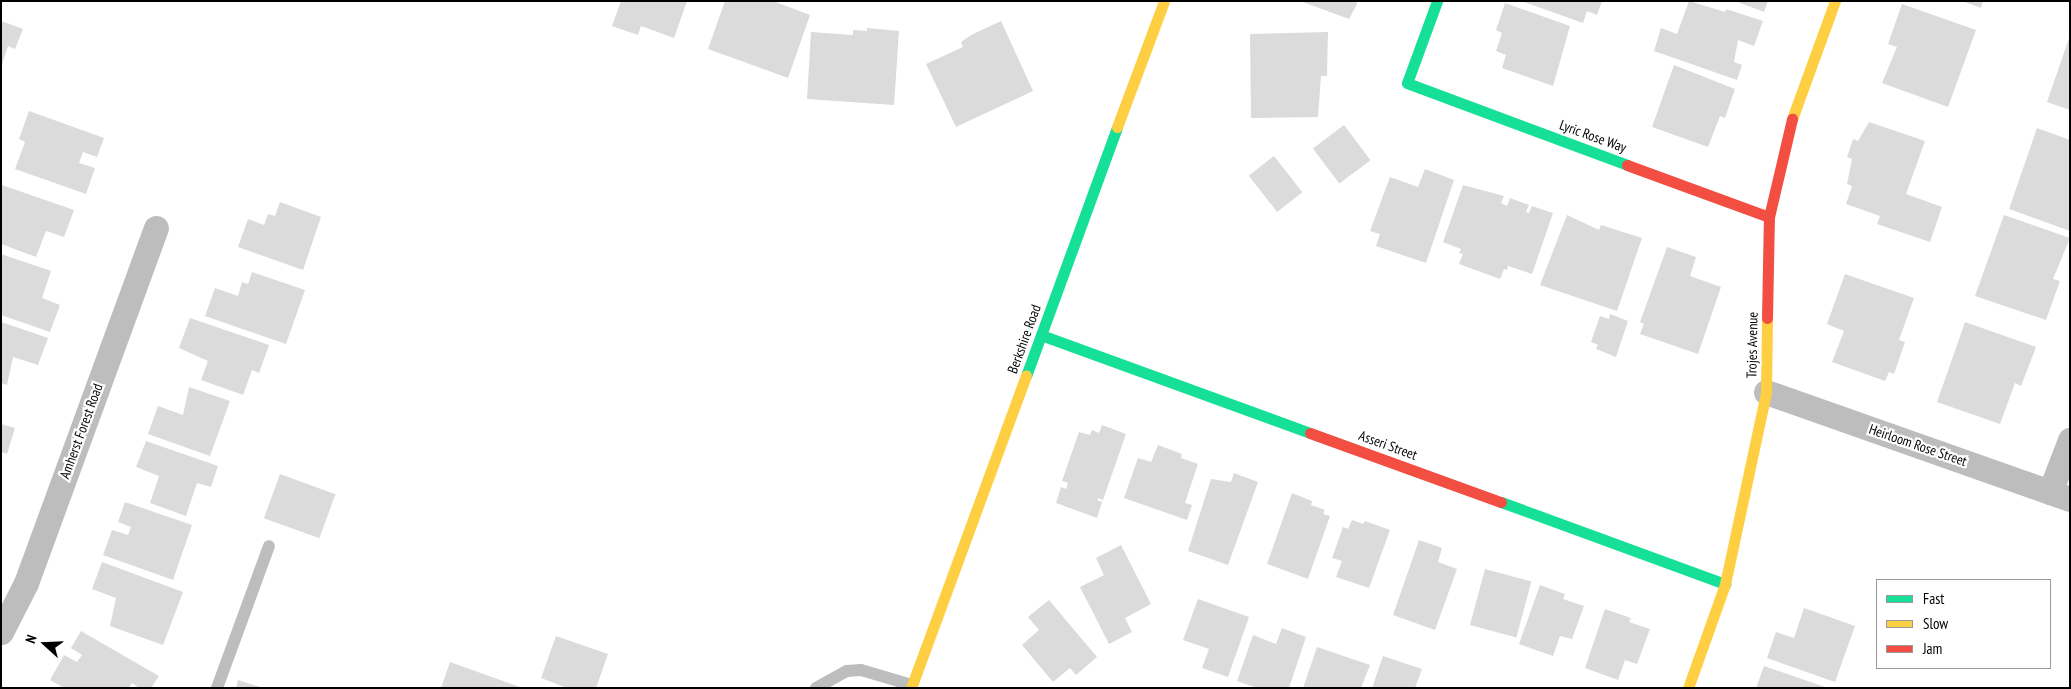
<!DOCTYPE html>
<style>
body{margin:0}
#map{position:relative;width:2071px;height:689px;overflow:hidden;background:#fff;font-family:"PT Sans Narrow",sans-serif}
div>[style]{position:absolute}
.building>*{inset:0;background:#dbdbdb;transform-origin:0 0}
.lane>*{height:12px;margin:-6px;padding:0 6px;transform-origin:6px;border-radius:6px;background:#bdbdbd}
.street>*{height:25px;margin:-12.5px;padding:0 12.5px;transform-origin:12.5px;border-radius:12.5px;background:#bdbdbd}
.fast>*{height:11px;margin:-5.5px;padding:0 5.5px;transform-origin:5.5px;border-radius:5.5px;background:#16e098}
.slow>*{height:11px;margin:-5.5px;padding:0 5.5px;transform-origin:5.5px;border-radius:5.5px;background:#ffcf43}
.jam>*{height:11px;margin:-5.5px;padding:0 5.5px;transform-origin:5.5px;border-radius:5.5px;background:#f24e42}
span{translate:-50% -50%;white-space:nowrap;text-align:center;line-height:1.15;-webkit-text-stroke:4.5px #fff;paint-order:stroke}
.street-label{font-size:14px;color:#000}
.frame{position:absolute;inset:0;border:2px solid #000;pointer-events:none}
.legend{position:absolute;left:1876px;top:579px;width:175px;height:90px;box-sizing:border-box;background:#fff;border:1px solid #999;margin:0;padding:6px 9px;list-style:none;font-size:15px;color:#000}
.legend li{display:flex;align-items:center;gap:10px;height:25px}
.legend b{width:25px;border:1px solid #999}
.north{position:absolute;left:20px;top:619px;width:50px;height:50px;-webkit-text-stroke:4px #fff;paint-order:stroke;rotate:290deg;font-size:14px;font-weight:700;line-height:20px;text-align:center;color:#000}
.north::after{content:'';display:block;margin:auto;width:18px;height:22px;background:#000;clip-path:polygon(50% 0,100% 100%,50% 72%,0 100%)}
</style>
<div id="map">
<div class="building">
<i style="clip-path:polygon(621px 1px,687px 1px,674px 38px,641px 26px,638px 35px,612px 26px)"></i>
<i style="clip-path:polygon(725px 1px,773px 1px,810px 15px,788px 78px,708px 49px)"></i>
<i style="clip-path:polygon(1300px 1px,1356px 1px,1357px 4px,1349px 19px)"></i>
<i style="clip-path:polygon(1602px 1px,1597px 15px,1587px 11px,1583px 23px,1524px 2px)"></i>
<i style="clip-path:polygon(1689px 1px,1725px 12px,1726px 9px,1763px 21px,1754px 46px,1738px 40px,1734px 62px,1742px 65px,1737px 80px,1654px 51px,1661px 28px,1677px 34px)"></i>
<i style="clip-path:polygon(1735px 1px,1768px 1px,1764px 12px)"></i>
<i style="clip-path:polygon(1962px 1px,1983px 1px,1981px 8px)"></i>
<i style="clip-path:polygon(1505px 3px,1570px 26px,1553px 86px,1502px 68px,1506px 55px,1496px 51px,1502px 33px,1496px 30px)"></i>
<i style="clip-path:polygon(1902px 4px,1976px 30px,1948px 107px,1882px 83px,1897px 47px,1888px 44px)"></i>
<i style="clip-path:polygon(1px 21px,23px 29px,15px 49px,8px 46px,2px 64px)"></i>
<i style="clip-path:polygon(1001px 21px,1033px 91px,956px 127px,926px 64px,963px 47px,961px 42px,971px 35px)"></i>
<i style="clip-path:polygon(867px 28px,899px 31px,894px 105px,807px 99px,811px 32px,853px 35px,853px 30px,867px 31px)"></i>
<i style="clip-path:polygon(1328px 32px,1327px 76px,1321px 76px,1318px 117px,1251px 118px,1250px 34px)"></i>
<i style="clip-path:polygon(2069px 38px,2070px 38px,2070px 110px,2047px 102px)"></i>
<i style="clip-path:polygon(1674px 65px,1735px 89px,1725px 118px,1720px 116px,1708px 147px,1652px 127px)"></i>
<i style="clip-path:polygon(29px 111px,104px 138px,97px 157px,83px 152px,79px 163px,95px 168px,86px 194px,15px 169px,25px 142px,19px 139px)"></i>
<i style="clip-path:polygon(1869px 122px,1925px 141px,1906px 194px,1942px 207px,1930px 242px,1877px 224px,1880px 216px,1846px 204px,1852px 186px,1847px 184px,1852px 159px,1847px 157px,1853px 139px,1858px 141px)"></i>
<i style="left:1344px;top:125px;width:44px;height:39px;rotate:53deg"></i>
<i style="clip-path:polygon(2037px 128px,2070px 140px,2070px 231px,2009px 209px)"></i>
<i style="left:1274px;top:156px;width:46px;height:32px;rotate:52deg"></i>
<i style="clip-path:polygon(1425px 169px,1454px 180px,1426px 263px,1376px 246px,1380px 234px,1370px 231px,1390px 177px,1418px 187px)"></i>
<i style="clip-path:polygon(2px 185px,74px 210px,64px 237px,46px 231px,36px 257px,1px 244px)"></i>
<i style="clip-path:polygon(1463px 185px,1504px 196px,1501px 203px,1507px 206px,1510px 198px,1529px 205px,1526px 212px,1529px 213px,1532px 206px,1553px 213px,1532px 274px,1508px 266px,1507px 270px,1504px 269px,1500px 279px,1459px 264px,1463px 254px,1459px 253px,1461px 249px,1443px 242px)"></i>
<i style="clip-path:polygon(280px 202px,321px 217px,303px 270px,238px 247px,248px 219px,264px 225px,268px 214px,275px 216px)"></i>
<i style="clip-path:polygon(1567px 215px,1599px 230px,1601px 225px,1642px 238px,1617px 311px,1540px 285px)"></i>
<i style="clip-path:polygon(2004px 215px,2070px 238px,2053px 279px,2060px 281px,2046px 320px,1975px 296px)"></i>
<i style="clip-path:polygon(1667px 247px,1696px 257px,1690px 276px,1721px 287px,1698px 354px,1640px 334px,1644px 324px,1640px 322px)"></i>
<i style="clip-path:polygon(1px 254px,51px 271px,42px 298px,60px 305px,50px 332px,1px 315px)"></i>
<i style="clip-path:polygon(252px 272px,305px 290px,286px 344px,205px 316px,215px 288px,238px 296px,242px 282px,248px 284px)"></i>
<i style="clip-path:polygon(1845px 274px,1914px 298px,1899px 340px,1905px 342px,1894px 374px,1889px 372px,1885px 381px,1832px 362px,1844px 331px,1827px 324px)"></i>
<i style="clip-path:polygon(1610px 314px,1628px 321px,1616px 357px,1596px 349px,1598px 345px,1591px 342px,1600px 316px,1609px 319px)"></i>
<i style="clip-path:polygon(190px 318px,269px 345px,259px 373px,252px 370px,243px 395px,201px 380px,208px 361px,179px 348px)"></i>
<i style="clip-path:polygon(1px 322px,48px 338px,38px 365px,13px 357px,7px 385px,1px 383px)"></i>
<i style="clip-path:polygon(1965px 322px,2036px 347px,2021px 386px,2015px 383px,2000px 424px,1937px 402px)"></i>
<i style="clip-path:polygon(189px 387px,230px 401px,210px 456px,148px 434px,158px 406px,183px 415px)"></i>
<i style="clip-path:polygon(1px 424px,15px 428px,7px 454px,1px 452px)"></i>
<i style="clip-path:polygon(1102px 425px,1126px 434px,1103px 500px,1098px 498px,1097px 500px,1102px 502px,1097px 518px,1056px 503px,1061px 487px,1066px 489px,1068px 483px,1062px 481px,1079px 432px,1090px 435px,1092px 430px,1099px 433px)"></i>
<i style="clip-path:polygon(146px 441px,218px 466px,211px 487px,197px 483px,186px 516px,150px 503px,159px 476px,136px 467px)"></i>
<i style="clip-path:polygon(1158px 445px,1182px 454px,1181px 458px,1198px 464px,1185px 503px,1192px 505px,1187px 520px,1124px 498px,1138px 458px,1151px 462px)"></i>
<i style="clip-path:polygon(1234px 473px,1258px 482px,1228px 565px,1188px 551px,1211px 479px,1231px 482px)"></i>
<i style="left:280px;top:474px;width:59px;height:47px;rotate:20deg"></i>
<i style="clip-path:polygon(1292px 493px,1312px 501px,1311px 505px,1325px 510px,1323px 514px,1330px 516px,1308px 579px,1267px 564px)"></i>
<i style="clip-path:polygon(125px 502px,192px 525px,173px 580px,103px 555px,112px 530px,128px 535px,131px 527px,118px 522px)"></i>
<i style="clip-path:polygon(1352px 520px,1363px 524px,1365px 521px,1390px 530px,1369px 588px,1336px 577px,1342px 561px,1332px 558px,1343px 527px,1348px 529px)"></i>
<i style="clip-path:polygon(1419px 540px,1442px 548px,1438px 562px,1457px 569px,1435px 630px,1393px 615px)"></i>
<i style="clip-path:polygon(1121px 545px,1151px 604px,1125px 618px,1132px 632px,1109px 644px,1080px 587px,1104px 575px,1096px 558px)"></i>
<i style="clip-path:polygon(102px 562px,183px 592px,163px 645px,110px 626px,116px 598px,92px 589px)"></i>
<i style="left:1485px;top:569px;width:48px;height:58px;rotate:15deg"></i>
<i style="clip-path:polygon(1540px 585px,1565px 594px,1563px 599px,1584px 606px,1572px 639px,1560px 636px,1553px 656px,1519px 644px)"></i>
<i style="clip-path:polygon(1198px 599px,1249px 617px,1228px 677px,1202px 668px,1209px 649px,1183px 640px)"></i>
<i style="clip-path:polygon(1049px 600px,1097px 657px,1076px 675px,1070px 668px,1053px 682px,1022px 645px,1039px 630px,1028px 617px)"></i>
<i style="clip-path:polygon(1804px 608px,1855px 626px,1835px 682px,1767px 658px,1776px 632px,1794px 638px)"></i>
<i style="clip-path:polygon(1605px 609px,1631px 618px,1629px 622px,1650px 629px,1637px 664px,1625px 660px,1618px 680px,1585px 668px)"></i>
<i style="clip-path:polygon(1282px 628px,1306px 637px,1289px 688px,1257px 688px,1237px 681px,1253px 635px,1276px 644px)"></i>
<i style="clip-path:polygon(81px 631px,159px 676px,151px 688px,139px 688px,132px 683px,129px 688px,64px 688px,50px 680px,64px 655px,77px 662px,82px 655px,71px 648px)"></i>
<i style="clip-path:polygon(556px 636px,608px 654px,596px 688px,567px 688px,541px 678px)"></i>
<i style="clip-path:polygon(1317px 647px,1370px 665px,1361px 688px,1303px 688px)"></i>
<i style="clip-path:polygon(1383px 656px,1422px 669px,1415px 688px,1372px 688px)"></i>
<i style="clip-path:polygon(450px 662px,520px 687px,520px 688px,441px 688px)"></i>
<i style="clip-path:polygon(1764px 666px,1825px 687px,1825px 688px,1756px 688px)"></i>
<i style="clip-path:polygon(238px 680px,260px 687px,260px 688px,236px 688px)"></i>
</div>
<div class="lane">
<i style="left:217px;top:688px;width:151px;rotate:-69.9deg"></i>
<i style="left:816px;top:688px;width:35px;rotate:-29deg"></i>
<i style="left:847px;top:671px;width:14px;rotate:-4deg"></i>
<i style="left:861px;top:670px;width:53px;rotate:16.4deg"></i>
</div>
<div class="street">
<i style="left:1766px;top:392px;width:322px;rotate:19.4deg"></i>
<i style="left:2050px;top:492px;width:56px;rotate:-69deg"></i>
<i style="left:1px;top:632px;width:55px;rotate:-63deg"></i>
<i style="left:26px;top:583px;width:378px;rotate:-69.9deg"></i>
</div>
<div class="fast">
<i style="left:1437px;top:1px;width:87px;rotate:110.1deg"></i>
<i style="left:1407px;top:83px;width:235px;rotate:20.4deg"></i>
<i style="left:1041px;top:335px;width:286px;rotate:20deg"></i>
<i style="left:1026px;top:376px;width:265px;rotate:-69.9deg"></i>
<i style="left:1501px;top:502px;width:239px;rotate:20.1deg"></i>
</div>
<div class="slow">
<i style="left:1792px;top:119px;width:126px;rotate:-70deg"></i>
<i style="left:1117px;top:127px;width:134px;rotate:-69.5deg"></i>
<i style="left:911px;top:688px;width:333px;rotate:-69.8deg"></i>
<i style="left:1688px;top:688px;width:110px;rotate:-70.4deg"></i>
<i style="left:1725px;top:584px;width:196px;rotate:-77.9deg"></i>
<i style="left:1766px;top:392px;width:74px;rotate:-89.2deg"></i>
</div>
<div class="jam">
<i style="left:1627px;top:165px;width:151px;rotate:20.1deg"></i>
<i style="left:1767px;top:318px;width:101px;rotate:-88.9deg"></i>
<i style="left:1769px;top:217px;width:101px;rotate:-76.8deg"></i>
<i style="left:1310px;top:433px;width:203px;rotate:19.9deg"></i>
</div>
<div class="street-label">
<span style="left:1593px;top:136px;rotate:20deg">Lyric Rose Way</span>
<span style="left:1024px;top:339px;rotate:-70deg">Berkshire Road</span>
<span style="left:1752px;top:345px;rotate:-89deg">Trojes Avenue</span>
<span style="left:81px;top:431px;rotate:-70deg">Amherst Forest Road</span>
<span style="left:1388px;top:445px;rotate:20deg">Asseri Street</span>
<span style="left:1918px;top:445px;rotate:19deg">Heirloom Rose Street</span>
</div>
<div class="frame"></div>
<ul class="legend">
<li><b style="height:6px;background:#16e098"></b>Fast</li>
<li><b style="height:6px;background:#ffcf43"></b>Slow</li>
<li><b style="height:6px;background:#f24e42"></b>Jam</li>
</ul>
<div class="north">N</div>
</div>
